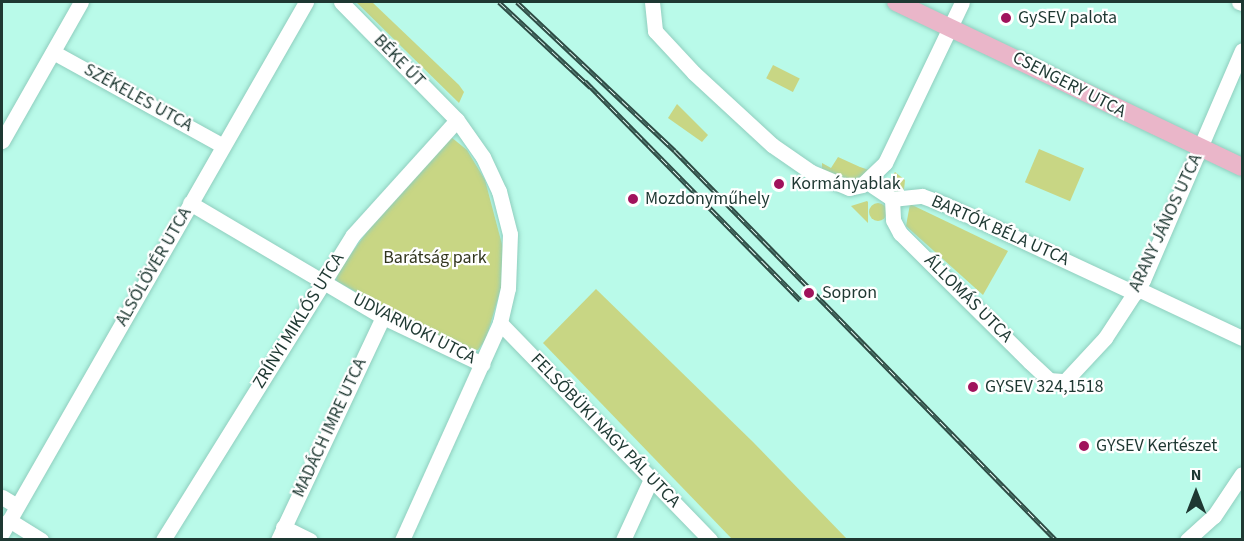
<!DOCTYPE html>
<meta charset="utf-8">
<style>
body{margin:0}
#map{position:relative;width:1244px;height:541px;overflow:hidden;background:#b9fae9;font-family:"Source Sans 3",sans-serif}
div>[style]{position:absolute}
.green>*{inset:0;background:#c8d684;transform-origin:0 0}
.round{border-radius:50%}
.roads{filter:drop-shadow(0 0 2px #8fcebe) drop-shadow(0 0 2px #8fcebe)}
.minor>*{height:15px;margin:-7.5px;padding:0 7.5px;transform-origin:7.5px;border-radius:7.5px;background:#fff}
.major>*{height:18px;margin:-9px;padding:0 9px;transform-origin:9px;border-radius:9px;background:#eab6c9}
.rail>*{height:5px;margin-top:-2.5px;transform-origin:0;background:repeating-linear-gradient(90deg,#fff 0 9px,#2e4c45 0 18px);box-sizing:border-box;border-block:2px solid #2e4c45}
.dots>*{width:16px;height:16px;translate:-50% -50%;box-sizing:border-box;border:3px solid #fff;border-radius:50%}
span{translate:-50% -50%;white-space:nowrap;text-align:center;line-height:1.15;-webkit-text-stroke:4.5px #fff;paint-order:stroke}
.poi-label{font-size:18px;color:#1e3832}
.left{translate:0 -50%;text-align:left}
.street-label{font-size:18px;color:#1e3832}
.park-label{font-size:18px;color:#32361f}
.frame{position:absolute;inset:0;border:3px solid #1e3832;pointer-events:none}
.north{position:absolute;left:1166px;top:463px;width:60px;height:60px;-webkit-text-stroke:4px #fff;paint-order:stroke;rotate:0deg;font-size:16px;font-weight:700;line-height:24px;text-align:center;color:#1e3832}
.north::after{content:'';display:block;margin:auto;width:21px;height:27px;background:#1e3832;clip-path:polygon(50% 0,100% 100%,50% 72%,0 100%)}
</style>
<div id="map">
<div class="green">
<i style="clip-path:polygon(356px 2px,372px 2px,459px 85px,464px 92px,459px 103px)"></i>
<i style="left:773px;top:65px;width:30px;height:15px;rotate:27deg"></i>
<i style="clip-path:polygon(677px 104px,708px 135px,702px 142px,668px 118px)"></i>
<i style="clip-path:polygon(451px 137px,467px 150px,485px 180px,503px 248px,501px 288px,486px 339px,478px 350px,461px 348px,336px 281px,338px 272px,369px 229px)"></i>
<i style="left:1039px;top:149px;width:49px;height:36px;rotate:23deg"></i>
<i style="clip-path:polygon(838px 157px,860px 167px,869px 170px,863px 177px,849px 182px,822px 170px,822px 163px,831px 168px)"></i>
<i style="clip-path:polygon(895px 172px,905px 180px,904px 190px,897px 193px,885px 188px)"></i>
<i style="clip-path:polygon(867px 201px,868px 202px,868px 223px,851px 206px)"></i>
<i class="round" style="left:869px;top:203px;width:18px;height:18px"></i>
<i style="clip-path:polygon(910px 204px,1008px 251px,983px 295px,906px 226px)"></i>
<i style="clip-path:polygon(596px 289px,753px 442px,847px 539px,732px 539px,543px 343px)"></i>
</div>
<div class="roads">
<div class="minor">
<i style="left:341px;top:2px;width:165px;rotate:45.5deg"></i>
<i style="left:457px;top:120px;width:45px;rotate:54.9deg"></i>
<i style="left:483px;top:157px;width:38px;rotate:65deg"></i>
<i style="left:499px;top:191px;width:44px;rotate:75.7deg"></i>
<i style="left:510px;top:234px;width:54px;rotate:92.1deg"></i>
<i style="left:508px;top:288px;width:36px;rotate:103deg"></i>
<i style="left:500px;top:323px;width:238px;rotate:114.3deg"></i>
<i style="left:652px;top:2px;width:29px;rotate:84deg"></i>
<i style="left:655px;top:31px;width:57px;rotate:47.1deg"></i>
<i style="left:694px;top:73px;width:106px;rotate:42.7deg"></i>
<i style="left:772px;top:145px;width:47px;rotate:34.7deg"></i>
<i style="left:811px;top:172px;width:41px;rotate:22.8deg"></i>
<i style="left:849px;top:188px;width:13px;rotate:-13deg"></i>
<i style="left:862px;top:185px;width:32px;rotate:-44deg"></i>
<i style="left:885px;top:163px;width:178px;rotate:-64.4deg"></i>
<i style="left:1239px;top:2px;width:3px;rotate:18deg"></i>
<i style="left:53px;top:52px;width:194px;rotate:28.9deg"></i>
<i style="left:2px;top:141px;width:160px;rotate:-60.4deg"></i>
<i style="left:873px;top:186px;width:23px;rotate:34deg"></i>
<i style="left:892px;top:199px;width:30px;rotate:-6deg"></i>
<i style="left:922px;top:196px;width:23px;rotate:20deg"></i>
<i style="left:944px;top:204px;width:211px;rotate:25deg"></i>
<i style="left:892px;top:199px;width:21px;rotate:87deg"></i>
<i style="left:893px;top:220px;width:15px;rotate:62deg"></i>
<i style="left:900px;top:233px;width:183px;rotate:44.8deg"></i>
<i style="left:1030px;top:362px;width:26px;rotate:43deg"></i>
<i style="left:1049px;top:380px;width:16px;rotate:4deg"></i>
<i style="left:1065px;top:381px;width:59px;rotate:-47.1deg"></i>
<i style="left:1105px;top:338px;width:69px;rotate:-56.8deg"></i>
<i style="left:1143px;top:280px;width:250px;rotate:-66.7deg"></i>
<i style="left:190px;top:203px;width:224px;rotate:30.6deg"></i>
<i style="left:383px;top:317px;width:110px;rotate:25.4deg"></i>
<i style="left:1138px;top:289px;width:115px;rotate:25.2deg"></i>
<i style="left:500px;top:323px;width:302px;rotate:45.9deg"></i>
<i style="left:2px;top:497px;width:17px;rotate:31deg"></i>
<i style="left:9px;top:520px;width:38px;rotate:32deg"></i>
<i style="left:283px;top:527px;width:30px;rotate:26deg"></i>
<i style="left:2px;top:533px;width:612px;rotate:-60.21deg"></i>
<i style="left:163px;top:540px;width:359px;rotate:-58.1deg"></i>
<i style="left:353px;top:235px;width:155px;rotate:-47.9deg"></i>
<i style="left:278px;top:540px;width:246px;rotate:-64.8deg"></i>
<i style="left:623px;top:540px;width:67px;rotate:-65.3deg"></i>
<i style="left:1187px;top:540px;width:36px;rotate:-42deg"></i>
<i style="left:1214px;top:516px;width:50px;rotate:-56.3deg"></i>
</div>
<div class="major">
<i style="left:896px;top:2px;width:383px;rotate:25.5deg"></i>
</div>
</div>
<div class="rail">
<i style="left:499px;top:2px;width:125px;rotate:43deg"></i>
<i style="left:517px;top:2px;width:217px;rotate:43.3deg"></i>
<i style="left:675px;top:151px;width:545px;rotate:45.6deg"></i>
<i style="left:585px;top:81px;width:307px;rotate:45.5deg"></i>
</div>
<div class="dots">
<i style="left:1006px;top:18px;background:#a0135c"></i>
<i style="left:779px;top:184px;background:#a0135c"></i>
<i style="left:633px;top:199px;background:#a0135c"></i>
<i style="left:809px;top:293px;background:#a0135c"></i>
<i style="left:973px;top:387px;background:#a0135c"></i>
<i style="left:1084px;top:446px;background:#a0135c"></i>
</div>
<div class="poi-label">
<span class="left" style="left:1018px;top:18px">GySEV palota</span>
<span class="left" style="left:791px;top:184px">Kormányablak</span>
<span class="left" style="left:645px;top:199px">Mozdonyműhely</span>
<span class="left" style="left:822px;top:293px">Sopron</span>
<span class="left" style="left:985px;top:387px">GYSEV 324,1518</span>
<span class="left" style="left:1096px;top:446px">GYSEV Kertészet</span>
</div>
<div class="street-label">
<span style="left:399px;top:61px;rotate:46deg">BÉKE ÚT</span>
<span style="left:1069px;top:85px;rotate:27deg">CSENGERY UTCA</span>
<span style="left:138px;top:98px;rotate:29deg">SZÉKELES UTCA</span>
<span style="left:1166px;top:223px;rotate:-65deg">ARANY JÁNOS UTCA</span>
<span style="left:1000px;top:231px;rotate:24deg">BARTÓK BÉLA UTCA</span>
<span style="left:154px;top:267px;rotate:-60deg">ALSÓLÖVÉR UTCA</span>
<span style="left:968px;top:299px;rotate:45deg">ÁLLOMÁS UTCA</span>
<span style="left:299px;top:321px;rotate:-58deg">ZRÍNYI MIKLÓS UTCA</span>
<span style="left:414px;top:329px;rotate:27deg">UDVARNOKI UTCA</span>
<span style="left:330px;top:428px;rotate:-65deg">MADÁCH IMRE UTCA</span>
<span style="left:605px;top:431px;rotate:46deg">FELSŐBÜKI NAGY PÁL UTCA</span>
</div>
<div class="park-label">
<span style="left:435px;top:258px">Barátság park</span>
</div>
<div class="frame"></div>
<div class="north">N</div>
</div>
